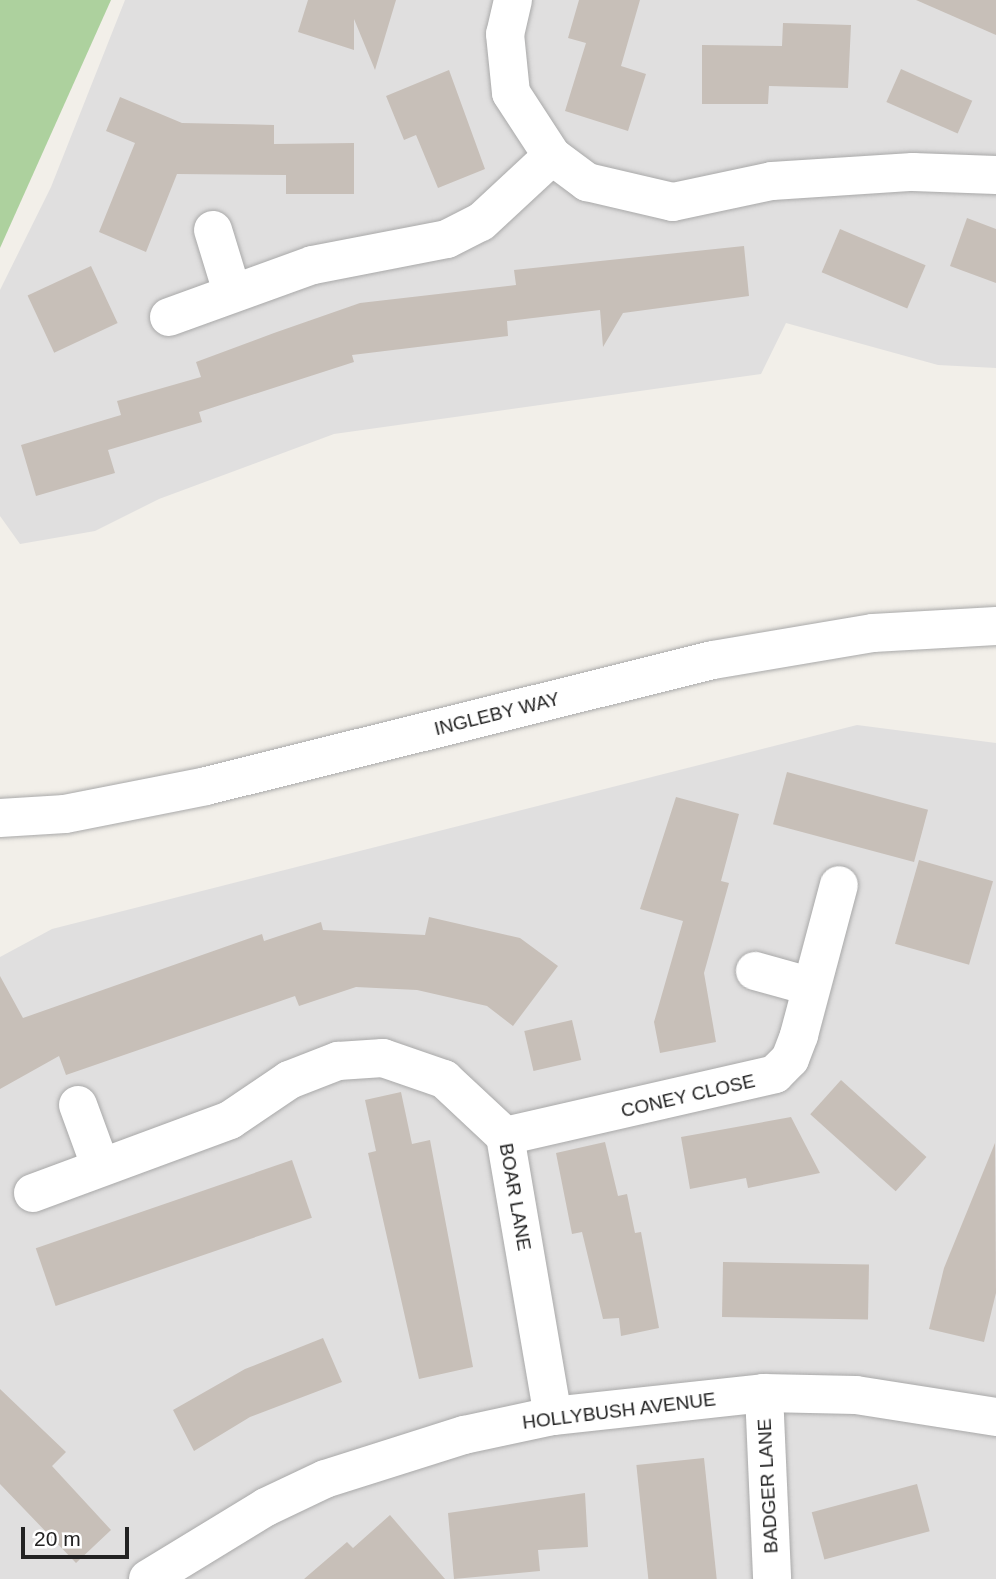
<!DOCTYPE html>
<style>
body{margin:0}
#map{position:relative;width:996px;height:1579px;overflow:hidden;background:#f2efe9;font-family:Helvetica,sans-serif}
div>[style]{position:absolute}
.residential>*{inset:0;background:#e0dfdf}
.forest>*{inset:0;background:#add19e}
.building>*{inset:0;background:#c7bfb8;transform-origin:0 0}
.roads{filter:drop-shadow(0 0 2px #a9a9a9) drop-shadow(0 0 2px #a9a9a9)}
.minor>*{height:38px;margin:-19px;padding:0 19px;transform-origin:19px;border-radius:19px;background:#fff}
span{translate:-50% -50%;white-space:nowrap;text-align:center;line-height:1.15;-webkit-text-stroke:7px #fff;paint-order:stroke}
.street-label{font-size:19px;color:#222}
.scale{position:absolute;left:21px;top:1527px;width:108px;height:32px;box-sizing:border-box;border:4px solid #222;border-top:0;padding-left:9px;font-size:21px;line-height:24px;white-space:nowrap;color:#222;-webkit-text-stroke:5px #fff;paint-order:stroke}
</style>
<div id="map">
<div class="residential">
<i style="clip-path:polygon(125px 0,996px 0,996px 368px,938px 365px,786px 323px,761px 374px,334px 434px,159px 499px,95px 531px,20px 544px,0 516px,0 290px,51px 187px)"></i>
<i style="clip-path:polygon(857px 725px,996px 743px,996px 1579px,0 1579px,0 957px,52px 929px)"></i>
</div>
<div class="forest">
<i style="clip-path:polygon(0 0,111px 0,0 248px)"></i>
</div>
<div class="building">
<i style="clip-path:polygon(308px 0,396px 0,375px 70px,354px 19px,354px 50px,298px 32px)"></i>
<i style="clip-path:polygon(579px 0,640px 0,621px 66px,646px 74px,628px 131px,565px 111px,586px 43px,568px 38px)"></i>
<i style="clip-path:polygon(916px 0,996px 0,996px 35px)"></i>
<i style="clip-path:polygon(783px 23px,851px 25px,848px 88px,769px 86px,768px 104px,702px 104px,702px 45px,782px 46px)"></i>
<i style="left:901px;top:69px;width:78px;height:36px;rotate:24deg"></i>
<i style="clip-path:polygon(449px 70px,485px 169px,438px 188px,416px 135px,404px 140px,386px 96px)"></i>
<i style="clip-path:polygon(120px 97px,182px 123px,274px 125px,274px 144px,354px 143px,354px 194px,286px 194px,286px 175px,177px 174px,146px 252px,99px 232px,135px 143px,106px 131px)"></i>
<i style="clip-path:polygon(967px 218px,996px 229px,996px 283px,950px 266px)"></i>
<i style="left:840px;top:229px;width:93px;height:47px;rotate:23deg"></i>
<i style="clip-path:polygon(744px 246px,749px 296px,623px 313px,603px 347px,600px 310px,507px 321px,508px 336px,352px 355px,354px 362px,199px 412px,202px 422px,108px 450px,115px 473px,36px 496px,21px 445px,121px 415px,117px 401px,201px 377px,196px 362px,274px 333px,360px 303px,516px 285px,514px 270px)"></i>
<i style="left:91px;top:266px;width:63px;height:70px;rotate:65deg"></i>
<i style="left:787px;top:772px;width:146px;height:54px;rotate:15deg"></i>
<i style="clip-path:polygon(676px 797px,739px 814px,721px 881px,729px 883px,704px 973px,716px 1042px,660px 1053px,654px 1022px,683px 921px,640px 909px)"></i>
<i style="left:919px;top:860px;width:77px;height:87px;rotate:16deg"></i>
<i style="clip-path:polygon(429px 917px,520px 938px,558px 966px,513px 1026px,487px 1006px,417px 990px,356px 987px,299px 1006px,295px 996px,66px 1075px,59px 1056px,0 1089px,0 976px,23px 1018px,262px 934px,264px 941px,321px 922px,323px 930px,425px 935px)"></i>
<i style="left:572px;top:1020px;width:41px;height:49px;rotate:77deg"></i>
<i style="left:841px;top:1080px;width:115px;height:46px;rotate:42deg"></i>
<i style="clip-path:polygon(401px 1092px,412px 1144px,430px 1140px,473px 1367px,419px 1379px,368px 1153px,376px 1151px,365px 1100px)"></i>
<i style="clip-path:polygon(791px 1117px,820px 1173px,748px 1188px,746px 1178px,690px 1189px,681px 1137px)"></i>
<i style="clip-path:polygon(605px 1142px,618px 1196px,627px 1194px,635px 1233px,641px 1232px,659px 1328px,621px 1336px,619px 1318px,603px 1319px,582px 1232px,572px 1234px,556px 1153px)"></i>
<i style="clip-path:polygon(995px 1143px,996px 1293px,984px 1342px,929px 1329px,944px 1268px)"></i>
<i style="left:292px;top:1160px;width:61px;height:271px;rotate:71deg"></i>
<i style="left:723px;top:1262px;width:146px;height:55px;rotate:1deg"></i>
<i style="clip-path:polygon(323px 1338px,342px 1382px,250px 1417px,194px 1451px,173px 1410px,245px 1369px)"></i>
<i style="clip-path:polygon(0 1389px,66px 1452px,52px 1466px,111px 1530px,76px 1563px,0 1484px)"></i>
<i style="left:704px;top:1458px;width:122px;height:68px;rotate:84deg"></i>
<i style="left:917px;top:1484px;width:49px;height:109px;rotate:75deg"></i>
<i style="clip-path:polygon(585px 1493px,588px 1547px,538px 1550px,540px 1571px,454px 1579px,448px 1513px)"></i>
<i style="clip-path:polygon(390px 1515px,445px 1579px,304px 1579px,347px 1542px,353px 1548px)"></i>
</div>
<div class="roads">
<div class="minor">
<i style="left:513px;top:0;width:35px;rotate:103deg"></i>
<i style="left:505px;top:34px;width:59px;rotate:84.2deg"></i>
<i style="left:511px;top:93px;width:75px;rotate:56.9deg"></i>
<i style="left:552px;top:156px;width:44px;rotate:36.6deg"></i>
<i style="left:587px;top:182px;width:88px;rotate:13.1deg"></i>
<i style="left:673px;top:202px;width:101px;rotate:-12deg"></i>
<i style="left:772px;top:181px;width:141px;rotate:-3.7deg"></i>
<i style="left:913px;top:172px;width:83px;rotate:2.1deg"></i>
<i style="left:213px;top:230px;width:62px;rotate:73deg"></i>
<i style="left:169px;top:317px;width:153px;rotate:-19.9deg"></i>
<i style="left:313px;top:265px;width:136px;rotate:-11deg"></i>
<i style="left:447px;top:239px;width:38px;rotate:-27deg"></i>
<i style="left:481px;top:222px;width:97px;rotate:-42.9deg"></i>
<i style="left:0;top:818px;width:65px;rotate:-3.5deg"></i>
<i style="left:65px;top:814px;width:144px;rotate:-11.2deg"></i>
<i style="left:206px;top:786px;width:522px;rotate:-13.96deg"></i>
<i style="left:713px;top:660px;width:162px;rotate:-9.6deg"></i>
<i style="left:873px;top:633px;width:123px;rotate:-3.3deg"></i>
<i style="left:755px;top:971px;width:56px;rotate:15.5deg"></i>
<i style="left:78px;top:1105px;width:64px;rotate:69.9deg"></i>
<i style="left:505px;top:1136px;width:277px;rotate:-12.9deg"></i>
<i style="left:775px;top:1074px;width:21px;rotate:-45deg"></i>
<i style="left:790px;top:1059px;width:26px;rotate:-69deg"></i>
<i style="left:799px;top:1035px;width:155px;rotate:-75.1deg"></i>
<i style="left:33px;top:1193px;width:210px;rotate:-20.3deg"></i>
<i style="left:230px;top:1120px;width:71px;rotate:-34.1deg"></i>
<i style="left:289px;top:1080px;width:53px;rotate:-21.2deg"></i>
<i style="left:338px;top:1061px;width:45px;rotate:-3.8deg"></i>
<i style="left:383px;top:1058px;width:65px;rotate:19deg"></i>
<i style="left:444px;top:1079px;width:83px;rotate:43.1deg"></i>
<i style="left:505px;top:1136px;width:284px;rotate:80.3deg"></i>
<i style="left:764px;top:1393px;width:186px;rotate:87.5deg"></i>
<i style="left:148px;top:1579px;width:138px;rotate:-31.4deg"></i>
<i style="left:266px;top:1507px;width:65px;rotate:-25.4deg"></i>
<i style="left:325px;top:1479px;width:146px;rotate:-17.6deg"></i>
<i style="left:464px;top:1435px;width:91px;rotate:-12.1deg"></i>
<i style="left:553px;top:1416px;width:212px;rotate:-6.2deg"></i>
<i style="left:764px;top:1393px;width:92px;rotate:1.2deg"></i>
<i style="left:856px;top:1395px;width:142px;rotate:8.9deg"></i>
</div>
</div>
<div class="street-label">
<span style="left:497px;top:714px;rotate:-14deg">INGLEBY WAY</span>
<span style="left:688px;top:1096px;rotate:-13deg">CONEY CLOSE</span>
<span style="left:515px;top:1197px;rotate:80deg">BOAR LANE</span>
<span style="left:619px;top:1411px;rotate:-7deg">HOLLYBUSH AVENUE</span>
<span style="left:768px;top:1486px;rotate:-93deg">BADGER LANE</span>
</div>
<div class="scale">20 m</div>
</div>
